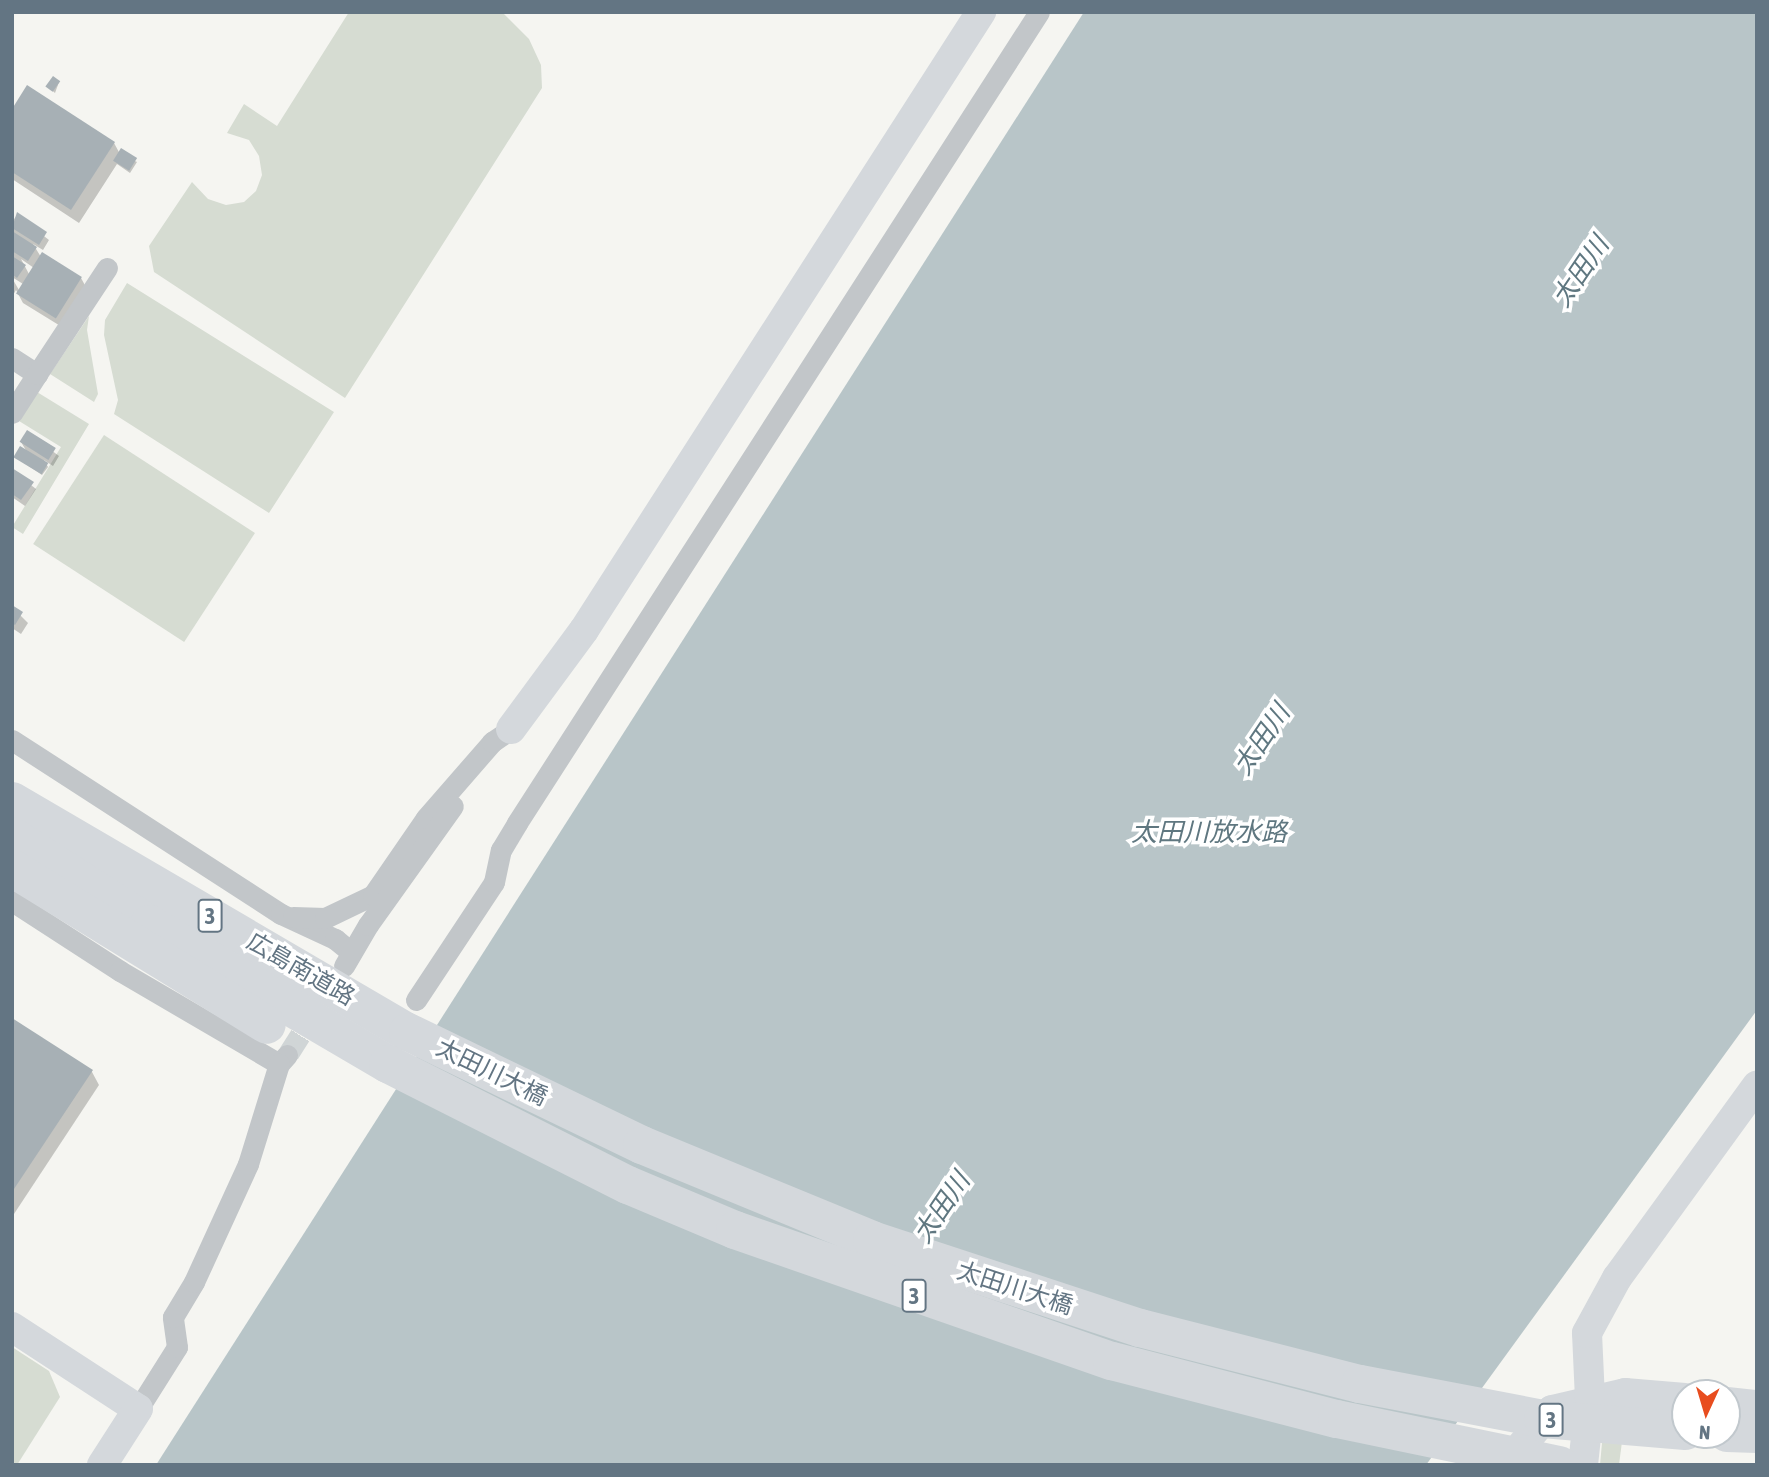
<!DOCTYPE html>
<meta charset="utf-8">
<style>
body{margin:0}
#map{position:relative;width:1769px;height:1477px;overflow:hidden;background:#f5f5f1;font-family:"Asap Condensed","Noto Sans JP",sans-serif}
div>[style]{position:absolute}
.green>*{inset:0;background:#d6dcd2;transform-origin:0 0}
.water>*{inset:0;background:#b8c5c8}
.shadow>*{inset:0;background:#0003}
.building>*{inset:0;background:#a7b0b5;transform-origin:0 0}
.street-tunnel>*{height:21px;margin-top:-10.5px;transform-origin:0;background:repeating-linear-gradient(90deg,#d0d5d6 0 21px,transparent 0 31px)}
.street>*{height:21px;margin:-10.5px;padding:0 10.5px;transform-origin:10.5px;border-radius:10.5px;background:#c2c6c9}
.secondary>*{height:30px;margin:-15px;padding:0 15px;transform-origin:15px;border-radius:15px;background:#d4d8dc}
.highway>*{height:38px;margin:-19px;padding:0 19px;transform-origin:19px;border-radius:19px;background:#d4d8dc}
span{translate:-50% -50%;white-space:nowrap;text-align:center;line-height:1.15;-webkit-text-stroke:7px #fff;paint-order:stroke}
.shield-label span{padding:2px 5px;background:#fff;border:2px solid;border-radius:5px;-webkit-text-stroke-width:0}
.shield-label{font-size:23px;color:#637583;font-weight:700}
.street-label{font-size:24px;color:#637583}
.water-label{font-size:26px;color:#5f7780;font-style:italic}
.frame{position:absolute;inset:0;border:14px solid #637583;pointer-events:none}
.north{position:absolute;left:1671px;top:1379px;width:70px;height:70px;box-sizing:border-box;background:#fff;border:2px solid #c1c8cd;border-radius:50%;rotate:184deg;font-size:19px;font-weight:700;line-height:28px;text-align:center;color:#637583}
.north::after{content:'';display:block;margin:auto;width:24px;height:32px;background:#e84d1f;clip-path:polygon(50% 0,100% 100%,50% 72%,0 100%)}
</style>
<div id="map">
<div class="green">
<i style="clip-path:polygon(349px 12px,502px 12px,529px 39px,541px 65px,542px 88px,345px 398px,154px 272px,149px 246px,192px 182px,208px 199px,226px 205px,244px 202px,256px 191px,262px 175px,259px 156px,249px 140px,227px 133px,244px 104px,277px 126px)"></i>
<i style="clip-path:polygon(127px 283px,334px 412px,269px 513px,114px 414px,118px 400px,104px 335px,105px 320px)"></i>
<i style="clip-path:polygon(89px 316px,87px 330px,98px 394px,94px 402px,50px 374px)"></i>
<i style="clip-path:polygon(37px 392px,89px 424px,23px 534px,12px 527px,61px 447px,19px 421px)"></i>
<i style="left:104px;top:435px;width:180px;height:130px;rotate:33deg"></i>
<i style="clip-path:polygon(12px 1347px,49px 1371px,60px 1397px,17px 1465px,12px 1465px)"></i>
<i style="clip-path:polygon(1626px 1410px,1619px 1465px,1600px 1465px,1603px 1432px)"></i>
</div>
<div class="water">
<i style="clip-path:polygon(1084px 12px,1757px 12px,1757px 1010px,1426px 1465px,156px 1465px)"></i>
</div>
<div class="shadow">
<i style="clip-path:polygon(59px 82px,55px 93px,48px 87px)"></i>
<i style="clip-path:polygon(114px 143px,120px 154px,137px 162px,130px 173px,117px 164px,79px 223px,12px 179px,12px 154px)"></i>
<i style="clip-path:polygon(evenodd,17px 215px,49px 240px,43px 250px,33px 244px,41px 257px,81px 278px,87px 289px,62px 327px,23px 303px,16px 290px,12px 297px,12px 278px,19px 290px,23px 284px,12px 277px,12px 222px,17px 215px,21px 259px,34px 268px,29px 274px,21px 259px)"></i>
<i style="clip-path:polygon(27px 432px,59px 456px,53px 466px,44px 460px,48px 467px,42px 475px,15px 457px,27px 452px,21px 442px)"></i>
<i style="clip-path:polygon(12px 470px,36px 489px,25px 506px,12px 497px)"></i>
<i style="clip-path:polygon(12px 607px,28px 623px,21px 634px,12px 628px)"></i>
<i style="clip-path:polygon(12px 1020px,92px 1072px,99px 1085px,12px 1217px)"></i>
</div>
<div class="building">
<i style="left:53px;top:76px;width:9px;height:13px;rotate:36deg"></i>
<i style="clip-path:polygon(27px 85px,115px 142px,71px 210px,12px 172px,12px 109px)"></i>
<i style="left:121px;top:148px;width:19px;height:15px;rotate:32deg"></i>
<i style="clip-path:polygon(17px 212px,47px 232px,39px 245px,12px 228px)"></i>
<i style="clip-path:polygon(12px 231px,37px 247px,28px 261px,12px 251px)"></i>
<i style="left:42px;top:252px;width:47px;height:49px;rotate:32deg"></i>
<i style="clip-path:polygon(12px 256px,26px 265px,17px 278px,12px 274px)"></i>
<i style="left:27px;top:430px;width:34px;height:14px;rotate:32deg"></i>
<i style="left:20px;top:446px;width:33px;height:13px;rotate:31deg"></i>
<i style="clip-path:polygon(12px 468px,34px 482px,21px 500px,12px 494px)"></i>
<i style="clip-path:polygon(12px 605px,23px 612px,15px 625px,12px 623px)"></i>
<i style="clip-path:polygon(12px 1018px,93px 1070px,12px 1192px)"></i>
</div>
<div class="street-tunnel">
<i style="left:289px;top:1053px;width:49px;rotate:-57.6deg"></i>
</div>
<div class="street">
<i style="left:12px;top:358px;width:30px;rotate:33deg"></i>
<i style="left:37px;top:374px;width:46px;rotate:122.7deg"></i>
<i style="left:37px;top:374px;width:127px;rotate:-56.6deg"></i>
<i style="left:12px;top:740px;width:320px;rotate:32.9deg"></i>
<i style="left:281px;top:914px;width:60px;rotate:24.8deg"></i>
<i style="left:335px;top:939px;width:21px;rotate:39deg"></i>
<i style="left:12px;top:901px;width:129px;rotate:32.9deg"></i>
<i style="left:120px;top:971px;width:184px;rotate:30.3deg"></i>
<i style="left:279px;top:1064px;width:12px;rotate:-48deg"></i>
<i style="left:293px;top:917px;width:32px;rotate:2deg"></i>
<i style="left:325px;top:918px;width:53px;rotate:-25.6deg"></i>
<i style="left:373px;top:895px;width:93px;rotate:-55.5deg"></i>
<i style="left:426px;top:818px;width:101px;rotate:-49deg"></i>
<i style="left:492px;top:742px;width:23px;rotate:-34deg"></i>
<i style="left:344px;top:966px;width:48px;rotate:-59.7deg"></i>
<i style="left:368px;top:925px;width:146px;rotate:-54.5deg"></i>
<i style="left:416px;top:1000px;width:141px;rotate:-56.5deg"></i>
<i style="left:494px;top:882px;width:33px;rotate:-78deg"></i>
<i style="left:501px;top:850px;width:31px;rotate:-59deg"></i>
<i style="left:517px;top:823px;width:964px;rotate:-57.23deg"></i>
<i style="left:138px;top:1409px;width:73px;rotate:-57.8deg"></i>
<i style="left:177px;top:1347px;width:30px;rotate:-98deg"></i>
<i style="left:173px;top:1317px;width:41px;rotate:-59deg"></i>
<i style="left:194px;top:1282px;width:130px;rotate:-65.4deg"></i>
<i style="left:248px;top:1164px;width:105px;rotate:-72.8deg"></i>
</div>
<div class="secondary">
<i style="left:511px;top:729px;width:123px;rotate:-53.6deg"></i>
<i style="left:584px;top:630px;width:735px;rotate:-57.28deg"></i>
<i style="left:12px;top:1327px;width:150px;rotate:33.1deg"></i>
<i style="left:138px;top:1409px;width:67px;rotate:122.7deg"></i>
<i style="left:1727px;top:1402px;width:30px;rotate:6deg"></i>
<i style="left:1505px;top:1465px;width:72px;rotate:-49.5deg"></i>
<i style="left:1552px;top:1410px;width:75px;rotate:-13.1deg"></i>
<i style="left:1625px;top:1393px;width:60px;rotate:4.8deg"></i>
<i style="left:1583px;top:1465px;width:66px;rotate:-83.9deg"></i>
<i style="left:1590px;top:1399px;width:66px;rotate:-92.6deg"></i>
<i style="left:1587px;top:1333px;width:63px;rotate:-61.4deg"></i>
<i style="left:1617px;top:1278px;width:238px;rotate:-54deg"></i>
</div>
<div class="highway">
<i style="left:12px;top:801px;width:458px;rotate:30.3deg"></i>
<i style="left:408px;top:1032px;width:260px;rotate:25.8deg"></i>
<i style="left:642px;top:1145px;width:249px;rotate:22.4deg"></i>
<i style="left:872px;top:1240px;width:282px;rotate:18.2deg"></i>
<i style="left:1140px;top:1328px;width:227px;rotate:14.3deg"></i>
<i style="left:1360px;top:1384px;width:186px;rotate:10.8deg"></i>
<i style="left:1543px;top:1419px;width:143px;rotate:4.8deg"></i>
<i style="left:12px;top:836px;width:163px;rotate:32.7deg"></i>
<i style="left:149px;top:924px;width:277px;rotate:30.4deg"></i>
<i style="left:388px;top:1064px;width:269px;rotate:26.8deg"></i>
<i style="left:628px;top:1185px;width:116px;rotate:22.8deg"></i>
<i style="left:735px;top:1230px;width:399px;rotate:19.2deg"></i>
<i style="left:1112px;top:1361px;width:232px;rotate:14.5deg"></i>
<i style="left:1337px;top:1419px;width:227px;rotate:11.7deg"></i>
<i style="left:12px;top:868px;width:299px;rotate:31.6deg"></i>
<i style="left:1727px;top:1433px;width:30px;rotate:2deg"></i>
</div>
<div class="shield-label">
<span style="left:210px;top:916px">3</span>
<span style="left:914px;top:1296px">3</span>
<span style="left:1551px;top:1420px">3</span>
</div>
<div class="street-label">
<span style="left:301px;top:969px;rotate:30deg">広島南道路</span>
<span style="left:492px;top:1072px;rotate:26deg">太田川大橋</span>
<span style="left:1015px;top:1288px;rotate:18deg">太田川大橋</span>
</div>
<div class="water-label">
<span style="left:1581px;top:272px;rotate:-56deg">太田川</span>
<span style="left:1262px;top:740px;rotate:-56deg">太田川</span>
<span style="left:1209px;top:833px">太田川放水路</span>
<span style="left:942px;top:1208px;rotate:-56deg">太田川</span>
</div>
<div class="frame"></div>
<div class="north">N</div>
</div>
